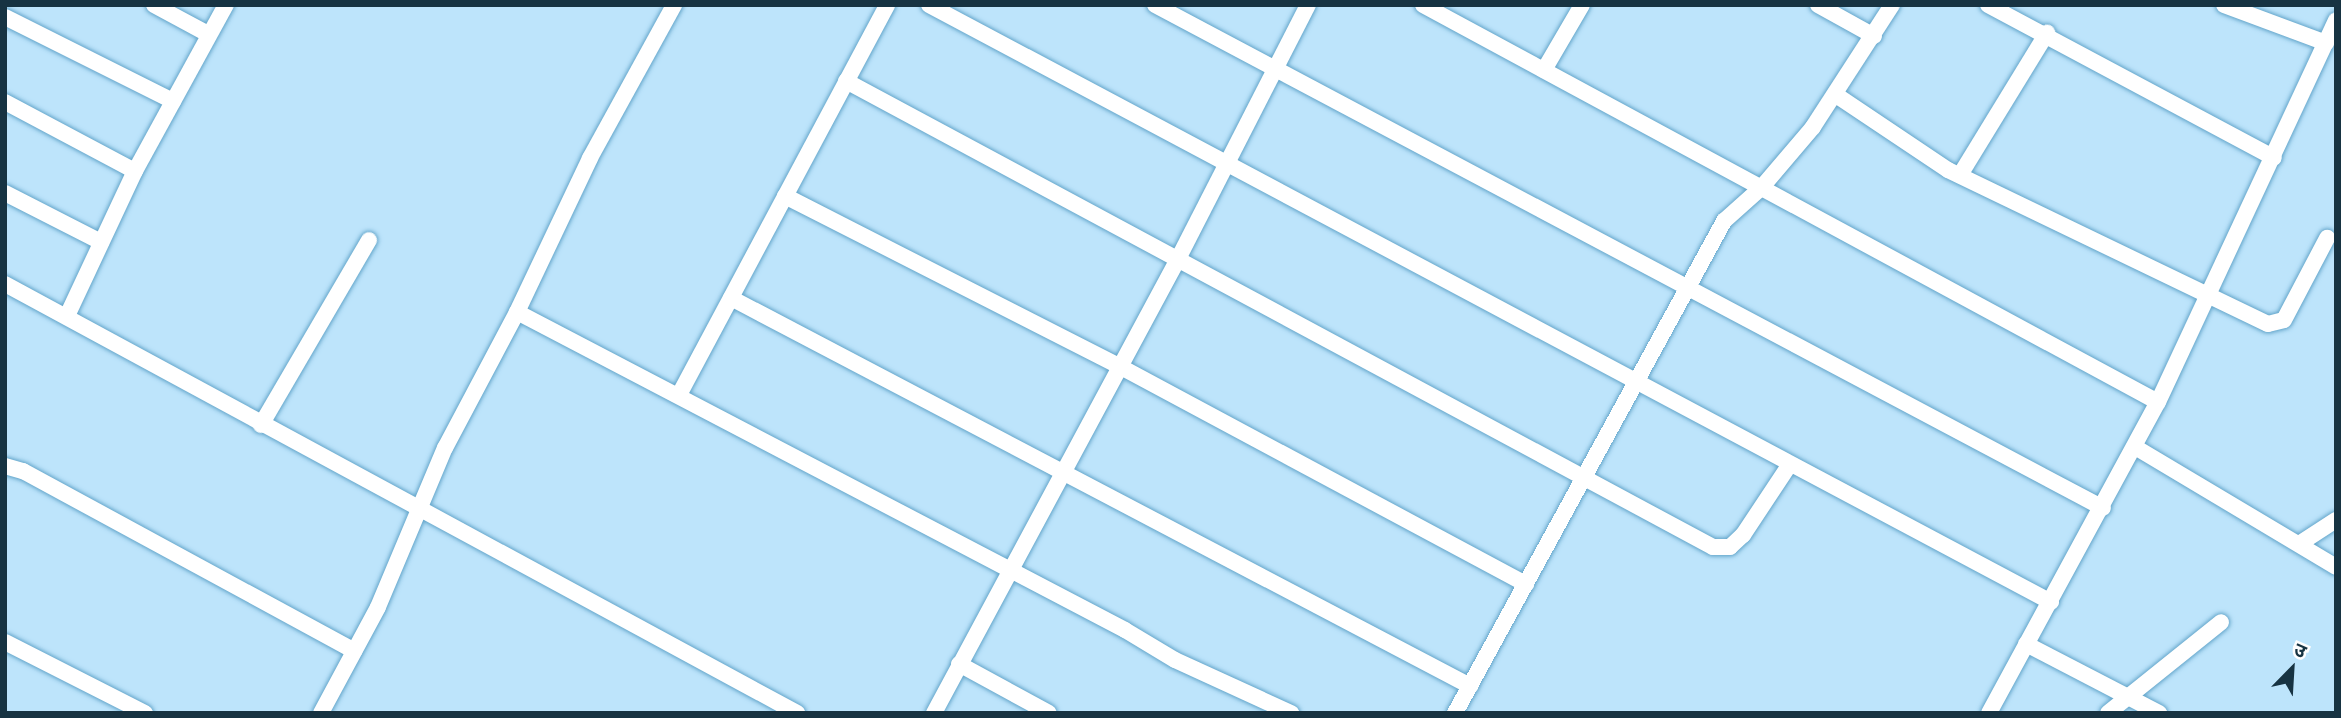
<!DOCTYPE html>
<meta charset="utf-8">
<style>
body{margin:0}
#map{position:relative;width:2341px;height:718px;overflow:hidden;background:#bde4fb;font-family:"Asap Condensed","Noto Sans Devanagari",sans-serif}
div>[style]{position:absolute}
.roads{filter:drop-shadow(0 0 2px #63a5ca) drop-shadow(0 0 2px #63a5ca)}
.street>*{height:16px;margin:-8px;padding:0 8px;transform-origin:8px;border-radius:8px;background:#fff}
span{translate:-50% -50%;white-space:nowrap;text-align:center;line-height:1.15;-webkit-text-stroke:7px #fefefe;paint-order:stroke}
.frame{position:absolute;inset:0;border:7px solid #173342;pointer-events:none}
.north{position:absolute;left:2257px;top:634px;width:70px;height:70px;-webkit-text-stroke:5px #fefefe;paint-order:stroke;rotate:24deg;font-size:19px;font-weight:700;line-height:28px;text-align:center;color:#173342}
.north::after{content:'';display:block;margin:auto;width:24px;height:32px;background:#173342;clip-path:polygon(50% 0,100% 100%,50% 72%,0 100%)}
</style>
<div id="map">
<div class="roads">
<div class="street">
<i style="left:154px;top:5px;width:61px;rotate:28.2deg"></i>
<i style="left:929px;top:5px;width:1271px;rotate:28.02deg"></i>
<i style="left:1155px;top:5px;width:1073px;rotate:27.95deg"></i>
<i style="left:1423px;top:5px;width:835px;rotate:28.38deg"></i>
<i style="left:1818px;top:5px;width:64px;rotate:29deg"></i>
<i style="left:1988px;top:5px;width:324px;rotate:28.1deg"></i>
<i style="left:2224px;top:5px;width:109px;rotate:20.4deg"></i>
<i style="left:5px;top:17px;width:188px;rotate:26.6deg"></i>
<i style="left:1544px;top:70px;width:75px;rotate:-59.7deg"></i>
<i style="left:846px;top:81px;width:984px;rotate:28.26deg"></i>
<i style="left:1713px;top:547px;width:17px"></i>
<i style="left:1730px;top:547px;width:18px;rotate:-43deg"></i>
<i style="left:1743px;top:535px;width:85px;rotate:-56.5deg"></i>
<i style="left:1836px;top:95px;width:135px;rotate:33.8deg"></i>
<i style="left:1948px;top:170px;width:355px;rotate:25.7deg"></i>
<i style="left:2268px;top:324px;width:16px;rotate:-14deg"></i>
<i style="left:2284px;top:320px;width:93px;rotate:-62.3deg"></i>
<i style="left:5px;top:102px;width:147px;rotate:28deg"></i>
<i style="left:1960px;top:175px;width:167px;rotate:-58.5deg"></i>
<i style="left:5px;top:193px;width:108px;rotate:27deg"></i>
<i style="left:785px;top:196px;width:375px;rotate:27deg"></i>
<i style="left:1119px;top:366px;width:462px;rotate:28.2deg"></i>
<i style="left:5px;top:284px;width:901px;rotate:28.44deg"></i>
<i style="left:731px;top:298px;width:835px;rotate:27.7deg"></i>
<i style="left:517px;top:312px;width:686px;rotate:27.61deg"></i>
<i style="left:1125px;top:630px;width:58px;rotate:31deg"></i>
<i style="left:1175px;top:660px;width:128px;rotate:24.6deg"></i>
<i style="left:67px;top:316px;width:160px;rotate:-64.9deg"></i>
<i style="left:135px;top:171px;width:189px;rotate:-61.3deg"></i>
<i style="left:679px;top:395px;width:442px;rotate:-61.9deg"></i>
<i style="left:261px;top:425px;width:214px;rotate:-59.7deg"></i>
<i style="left:2135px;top:447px;width:234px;rotate:30.8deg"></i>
<i style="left:5px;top:466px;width:19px;rotate:16deg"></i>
<i style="left:23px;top:471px;width:377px;rotate:28.5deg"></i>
<i style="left:2299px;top:544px;width:44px;rotate:-33deg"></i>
<i style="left:5px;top:642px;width:157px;rotate:26.9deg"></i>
<i style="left:2026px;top:644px;width:150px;rotate:27.4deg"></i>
<i style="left:959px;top:664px;width:102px;rotate:28.6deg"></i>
<i style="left:321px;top:713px;width:120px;rotate:-61.7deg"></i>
<i style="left:378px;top:607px;width:173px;rotate:-67.2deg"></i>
<i style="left:445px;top:448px;width:154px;rotate:-62.1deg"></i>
<i style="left:517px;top:312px;width:170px;rotate:-64.6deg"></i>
<i style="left:590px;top:158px;width:175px;rotate:-61.2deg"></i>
<i style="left:934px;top:713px;width:515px;rotate:-61.74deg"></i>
<i style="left:1178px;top:259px;width:285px;rotate:-62.9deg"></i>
<i style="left:1455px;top:713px;width:561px;rotate:-61.33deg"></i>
<i style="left:1724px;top:221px;width:51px;rotate:-41.8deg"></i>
<i style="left:1762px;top:187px;width:79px;rotate:-49.6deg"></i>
<i style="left:1813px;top:127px;width:145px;rotate:-57.1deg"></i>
<i style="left:1989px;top:713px;width:354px;rotate:-61.5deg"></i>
<i style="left:2158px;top:402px;width:421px;rotate:-65deg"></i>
<i style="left:2108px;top:713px;width:145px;rotate:-38.8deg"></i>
</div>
</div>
<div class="frame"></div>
<div class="north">उ</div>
</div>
